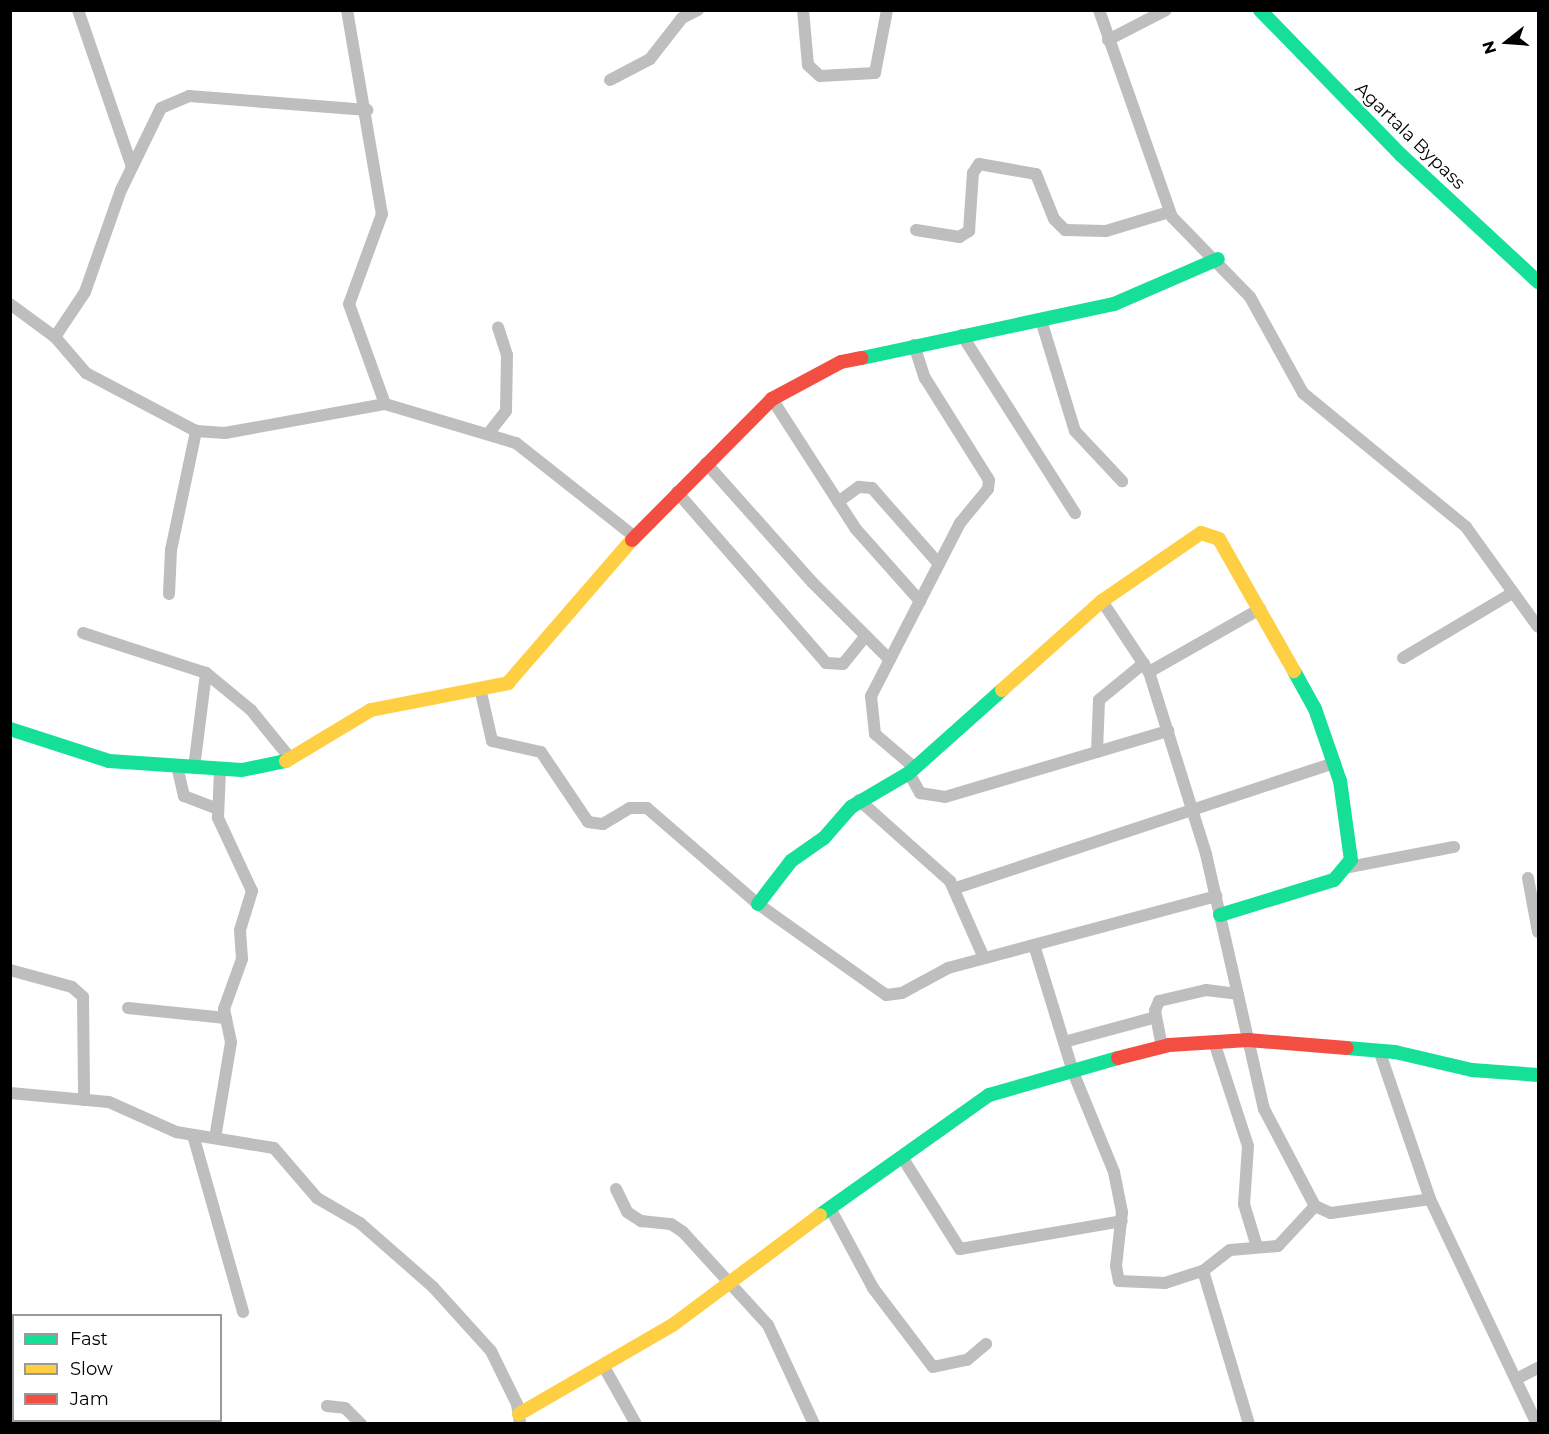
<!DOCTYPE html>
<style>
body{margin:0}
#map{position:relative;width:1549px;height:1434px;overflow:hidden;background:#fff;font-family:Montserrat,sans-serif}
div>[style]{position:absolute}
.street>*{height:12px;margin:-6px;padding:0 6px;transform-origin:6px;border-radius:6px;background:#bebebe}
.fast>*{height:14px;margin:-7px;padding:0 7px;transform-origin:7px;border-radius:7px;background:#16e098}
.slow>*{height:14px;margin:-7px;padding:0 7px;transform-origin:7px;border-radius:7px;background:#ffcf43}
.jam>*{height:14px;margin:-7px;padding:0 7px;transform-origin:7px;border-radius:7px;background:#f24e42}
span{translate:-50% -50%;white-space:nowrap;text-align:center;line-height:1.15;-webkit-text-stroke:4.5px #fff;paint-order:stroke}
.street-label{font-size:18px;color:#000}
.frame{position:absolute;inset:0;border:12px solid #000;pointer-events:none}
.legend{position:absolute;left:12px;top:1314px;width:210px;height:108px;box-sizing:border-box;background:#fff;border:2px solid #999;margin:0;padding:8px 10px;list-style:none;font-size:18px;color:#000}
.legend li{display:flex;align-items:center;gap:12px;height:30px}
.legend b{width:30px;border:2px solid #999}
.north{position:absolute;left:1477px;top:12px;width:60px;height:60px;-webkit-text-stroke:4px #fff;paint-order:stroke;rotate:253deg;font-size:16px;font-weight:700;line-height:24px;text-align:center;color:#000}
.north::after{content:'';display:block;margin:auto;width:21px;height:27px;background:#000;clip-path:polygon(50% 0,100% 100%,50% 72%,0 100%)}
</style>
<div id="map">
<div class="street">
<i style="left:78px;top:10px;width:166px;rotate:71deg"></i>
<i style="left:347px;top:10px;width:207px;rotate:80.3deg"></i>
<i style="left:382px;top:214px;width:96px;rotate:110.1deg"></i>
<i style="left:349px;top:304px;width:106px;rotate:70.2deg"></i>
<i style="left:803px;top:10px;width:55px;rotate:84.8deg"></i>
<i style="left:808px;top:65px;width:16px;rotate:43deg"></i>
<i style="left:820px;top:76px;width:55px;rotate:-3.1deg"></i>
<i style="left:875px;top:73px;width:64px;rotate:-79.2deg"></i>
<i style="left:1099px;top:10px;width:219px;rotate:70.6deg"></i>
<i style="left:1172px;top:217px;width:112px;rotate:45.7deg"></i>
<i style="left:1250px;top:297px;width:110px;rotate:61.1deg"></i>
<i style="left:1303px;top:393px;width:211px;rotate:39.4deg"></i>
<i style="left:1466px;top:527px;width:123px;rotate:54.2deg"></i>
<i style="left:1108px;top:40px;width:65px;rotate:-27.3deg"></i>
<i style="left:610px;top:80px;width:45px;rotate:-27.7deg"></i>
<i style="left:650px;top:59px;width:52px;rotate:-52deg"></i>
<i style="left:682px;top:18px;width:18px;rotate:-27deg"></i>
<i style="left:916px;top:230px;width:44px;rotate:9.2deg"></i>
<i style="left:959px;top:237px;width:12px;rotate:-31deg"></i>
<i style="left:969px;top:231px;width:58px;rotate:-86.1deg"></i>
<i style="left:973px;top:173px;width:11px;rotate:-56deg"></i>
<i style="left:979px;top:164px;width:58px;rotate:10deg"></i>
<i style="left:1036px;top:174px;width:48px;rotate:68.2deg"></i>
<i style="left:1054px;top:219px;width:16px;rotate:45deg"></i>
<i style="left:1065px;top:230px;width:41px;rotate:1.4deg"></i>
<i style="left:1106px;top:231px;width:66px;rotate:-16.8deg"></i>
<i style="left:10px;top:304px;width:56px;rotate:36.3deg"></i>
<i style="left:55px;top:337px;width:48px;rotate:49.3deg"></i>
<i style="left:86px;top:373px;width:124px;rotate:27.8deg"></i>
<i style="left:196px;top:431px;width:29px;rotate:4deg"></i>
<i style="left:225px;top:433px;width:163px;rotate:-10.3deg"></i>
<i style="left:385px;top:404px;width:137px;rotate:16.6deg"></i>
<i style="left:516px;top:443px;width:152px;rotate:38.3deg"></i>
<i style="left:1041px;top:320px;width:116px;rotate:73deg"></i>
<i style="left:1075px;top:431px;width:69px;rotate:46.8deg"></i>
<i style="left:962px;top:335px;width:211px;rotate:57.6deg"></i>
<i style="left:55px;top:337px;width:54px;rotate:-56.3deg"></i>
<i style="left:85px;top:292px;width:108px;rotate:-70.6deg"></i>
<i style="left:121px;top:190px;width:91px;rotate:-64deg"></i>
<i style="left:161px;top:108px;width:30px;rotate:-23deg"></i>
<i style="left:189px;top:96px;width:179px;rotate:4.5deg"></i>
<i style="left:914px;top:345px;width:35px;rotate:72deg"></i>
<i style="left:925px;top:378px;width:120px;rotate:57.9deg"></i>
<i style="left:989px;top:480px;width:9px;rotate:96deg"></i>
<i style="left:988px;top:489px;width:44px;rotate:129.5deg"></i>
<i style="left:960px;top:523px;width:195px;rotate:117.2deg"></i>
<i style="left:871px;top:696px;width:38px;rotate:84deg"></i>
<i style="left:875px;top:734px;width:52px;rotate:40.4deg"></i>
<i style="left:772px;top:399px;width:153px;rotate:57.2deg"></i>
<i style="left:855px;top:528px;width:98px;rotate:48.3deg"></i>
<i style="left:488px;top:434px;width:29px;rotate:-52deg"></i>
<i style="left:506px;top:411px;width:56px;rotate:-89deg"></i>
<i style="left:507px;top:355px;width:29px;rotate:-108deg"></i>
<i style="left:706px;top:463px;width:159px;rotate:48.3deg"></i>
<i style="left:812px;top:582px;width:110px;rotate:45deg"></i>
<i style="left:677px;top:492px;width:227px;rotate:48.9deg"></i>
<i style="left:826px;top:663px;width:17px;rotate:3deg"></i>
<i style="left:843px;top:664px;width:36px;rotate:-51deg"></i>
<i style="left:838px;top:502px;width:26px;rotate:-36deg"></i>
<i style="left:859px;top:487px;width:13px;rotate:4deg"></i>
<i style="left:872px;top:488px;width:101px;rotate:48.6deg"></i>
<i style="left:169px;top:594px;width:44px;rotate:-87.4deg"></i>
<i style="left:171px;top:550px;width:122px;rotate:-78.1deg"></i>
<i style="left:1102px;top:601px;width:85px;rotate:56.5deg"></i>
<i style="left:1149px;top:672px;width:191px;rotate:72.6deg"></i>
<i style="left:1206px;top:854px;width:262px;rotate:77.2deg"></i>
<i style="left:1264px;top:1109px;width:110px;rotate:62.3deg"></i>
<i style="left:1315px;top:1206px;width:17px;rotate:24deg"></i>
<i style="left:1331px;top:1213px;width:100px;rotate:-8deg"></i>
<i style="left:83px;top:633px;width:129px;rotate:18deg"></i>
<i style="left:206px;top:673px;width:58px;rotate:39.4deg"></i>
<i style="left:251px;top:710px;width:62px;rotate:50.9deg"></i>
<i style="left:1403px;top:658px;width:126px;rotate:-30.7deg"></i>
<i style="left:1149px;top:672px;width:128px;rotate:-29.6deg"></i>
<i style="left:480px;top:688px;width:54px;rotate:77.2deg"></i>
<i style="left:492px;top:741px;width:50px;rotate:12.7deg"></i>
<i style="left:541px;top:752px;width:84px;rotate:56.1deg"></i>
<i style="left:588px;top:822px;width:15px;rotate:8deg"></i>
<i style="left:603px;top:824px;width:31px;rotate:-31deg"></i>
<i style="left:630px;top:808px;width:17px"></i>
<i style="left:647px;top:808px;width:147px;rotate:40.9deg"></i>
<i style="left:758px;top:904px;width:157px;rotate:35.4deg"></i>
<i style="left:886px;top:995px;width:16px;rotate:-7deg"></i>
<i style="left:902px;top:993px;width:52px;rotate:-28.5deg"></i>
<i style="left:948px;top:968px;width:278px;rotate:-15deg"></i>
<i style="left:1097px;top:752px;width:52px;rotate:-87.8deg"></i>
<i style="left:1099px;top:700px;width:58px;rotate:-39.4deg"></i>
<i style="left:177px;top:766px;width:31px;rotate:77deg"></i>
<i style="left:184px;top:796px;width:36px;rotate:21deg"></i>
<i style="left:194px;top:768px;width:96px;rotate:-82.8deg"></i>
<i style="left:909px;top:773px;width:23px;rotate:61deg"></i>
<i style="left:920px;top:793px;width:25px;rotate:9deg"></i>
<i style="left:945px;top:797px;width:233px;rotate:-16.5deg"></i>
<i style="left:859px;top:800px;width:122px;rotate:41.7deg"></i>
<i style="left:950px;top:881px;width:84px;rotate:66.2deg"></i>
<i style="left:1349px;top:867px;width:107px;rotate:-10.8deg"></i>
<i style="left:1528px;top:878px;width:55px;rotate:79.5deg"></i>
<i style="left:956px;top:888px;width:399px;rotate:-18.3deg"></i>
<i style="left:1034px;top:945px;width:133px;rotate:72.9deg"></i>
<i style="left:1073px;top:1072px;width:108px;rotate:67.7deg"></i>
<i style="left:1114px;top:1172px;width:41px;rotate:78.7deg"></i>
<i style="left:1122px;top:1212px;width:54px;rotate:96.3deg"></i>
<i style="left:1116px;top:1266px;width:15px;rotate:79deg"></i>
<i style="left:1119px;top:1281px;width:46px;rotate:2.5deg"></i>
<i style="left:1165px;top:1283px;width:40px;rotate:-18deg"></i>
<i style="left:10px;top:970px;width:64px;rotate:15.3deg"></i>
<i style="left:72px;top:987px;width:15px;rotate:42deg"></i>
<i style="left:83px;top:997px;width:103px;rotate:89.4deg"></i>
<i style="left:128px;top:1008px;width:98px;rotate:5.9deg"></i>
<i style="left:1064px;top:1042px;width:95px;rotate:-15.2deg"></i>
<i style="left:1214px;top:1042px;width:109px;rotate:71.9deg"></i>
<i style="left:1248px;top:1146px;width:58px;rotate:93.9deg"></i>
<i style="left:1244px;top:1204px;width:45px;rotate:73.2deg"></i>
<i style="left:1162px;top:1047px;width:37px;rotate:-101deg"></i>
<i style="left:1155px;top:1011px;width:11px;rotate:-68deg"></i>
<i style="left:1159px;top:1001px;width:48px;rotate:-13.2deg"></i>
<i style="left:1206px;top:990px;width:32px;rotate:7deg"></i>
<i style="left:1379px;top:1050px;width:157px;rotate:71.1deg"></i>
<i style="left:1430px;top:1199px;width:249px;rotate:64.6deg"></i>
<i style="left:10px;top:1093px;width:99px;rotate:5.2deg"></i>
<i style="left:109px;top:1102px;width:73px;rotate:24.1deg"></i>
<i style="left:176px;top:1132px;width:99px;rotate:9.3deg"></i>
<i style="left:274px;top:1148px;width:66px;rotate:49.3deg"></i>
<i style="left:317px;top:1198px;width:50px;rotate:30.2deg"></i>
<i style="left:360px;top:1223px;width:97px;rotate:41.2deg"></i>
<i style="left:433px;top:1287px;width:86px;rotate:47.8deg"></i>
<i style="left:491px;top:1351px;width:59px;rotate:63.9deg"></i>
<i style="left:517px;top:1404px;width:20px;rotate:81deg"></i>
<i style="left:193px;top:1135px;width:184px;rotate:74.2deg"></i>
<i style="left:215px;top:1138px;width:97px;rotate:-80.5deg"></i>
<i style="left:231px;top:1042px;width:34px;rotate:-102deg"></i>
<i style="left:224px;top:1009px;width:53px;rotate:-70.2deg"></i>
<i style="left:242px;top:959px;width:29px;rotate:-94deg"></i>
<i style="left:240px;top:930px;width:41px;rotate:-72.9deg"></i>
<i style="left:252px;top:891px;width:81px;rotate:-115deg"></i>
<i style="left:218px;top:818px;width:48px;rotate:-87.6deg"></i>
<i style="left:902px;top:1157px;width:109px;rotate:57.8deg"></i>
<i style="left:960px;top:1249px;width:164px;rotate:-9.8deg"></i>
<i style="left:616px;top:1189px;width:25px;rotate:64deg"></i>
<i style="left:627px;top:1212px;width:17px;rotate:33deg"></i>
<i style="left:641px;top:1221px;width:30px;rotate:6deg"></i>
<i style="left:671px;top:1224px;width:14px;rotate:34deg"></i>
<i style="left:683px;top:1232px;width:126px;rotate:47.6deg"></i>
<i style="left:768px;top:1325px;width:109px;rotate:65.1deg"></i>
<i style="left:830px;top:1208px;width:91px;rotate:61.7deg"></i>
<i style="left:873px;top:1288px;width:99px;rotate:52.8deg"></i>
<i style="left:933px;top:1367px;width:35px;rotate:-12deg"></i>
<i style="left:967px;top:1360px;width:25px;rotate:-40deg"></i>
<i style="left:603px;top:1365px;width:68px;rotate:60.8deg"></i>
<i style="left:1516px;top:1379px;width:25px;rotate:-27deg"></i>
<i style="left:327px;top:1406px;width:18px;rotate:6deg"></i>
<i style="left:345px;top:1408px;width:23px;rotate:45deg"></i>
<i style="left:1249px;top:1424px;width:160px;rotate:-106.7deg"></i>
<i style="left:1203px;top:1271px;width:34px;rotate:-38deg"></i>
<i style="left:1230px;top:1250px;width:48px;rotate:-4.8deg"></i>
<i style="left:1278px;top:1246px;width:54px;rotate:-47.2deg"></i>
</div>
<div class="fast">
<i style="left:1260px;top:10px;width:202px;rotate:45.8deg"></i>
<i style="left:1401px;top:155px;width:187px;rotate:42.8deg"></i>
<i style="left:862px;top:358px;width:258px;rotate:-12.1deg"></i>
<i style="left:1114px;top:304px;width:113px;rotate:-23.4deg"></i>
<i style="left:10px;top:729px;width:104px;rotate:17.9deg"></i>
<i style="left:109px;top:761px;width:133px;rotate:3.9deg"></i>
<i style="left:242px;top:770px;width:45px;rotate:-11.6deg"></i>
<i style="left:758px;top:904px;width:54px;rotate:-52.5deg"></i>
<i style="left:791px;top:861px;width:40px;rotate:-34.9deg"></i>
<i style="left:824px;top:838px;width:41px;rotate:-48.9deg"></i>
<i style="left:851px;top:807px;width:67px;rotate:-30.4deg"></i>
<i style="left:909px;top:773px;width:125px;rotate:-41.7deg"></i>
<i style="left:1220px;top:915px;width:119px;rotate:-17.1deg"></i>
<i style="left:1334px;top:880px;width:26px;rotate:-50deg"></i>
<i style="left:1351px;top:860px;width:80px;rotate:-97.9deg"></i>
<i style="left:1340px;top:781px;width:76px;rotate:-109.1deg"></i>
<i style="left:1315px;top:709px;width:43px;rotate:-118.9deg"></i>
<i style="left:1347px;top:1048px;width:48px;rotate:4.8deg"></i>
<i style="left:1395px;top:1052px;width:79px;rotate:13.2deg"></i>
<i style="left:1472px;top:1070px;width:66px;rotate:4.3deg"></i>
<i style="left:820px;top:1215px;width:207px;rotate:-35.4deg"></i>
<i style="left:989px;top:1095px;width:134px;rotate:-16deg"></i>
</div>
<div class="slow">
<i style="left:1002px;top:690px;width:134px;rotate:-41.7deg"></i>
<i style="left:1102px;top:601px;width:120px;rotate:-34.5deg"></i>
<i style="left:1201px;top:533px;width:19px;rotate:18deg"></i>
<i style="left:1219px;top:539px;width:152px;rotate:60.4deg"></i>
<i style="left:286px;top:761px;width:99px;rotate:-31deg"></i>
<i style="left:371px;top:710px;width:140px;rotate:-11.1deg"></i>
<i style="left:508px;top:683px;width:189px;rotate:-49.1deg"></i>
<i style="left:519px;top:1414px;width:179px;rotate:-30.1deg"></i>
<i style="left:674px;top:1324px;width:182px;rotate:-36.7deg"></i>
</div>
<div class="jam">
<i style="left:632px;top:540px;width:199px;rotate:-45.2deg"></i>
<i style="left:772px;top:399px;width:78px;rotate:-28.2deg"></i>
<i style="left:841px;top:362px;width:21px;rotate:-11deg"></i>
<i style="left:1118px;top:1058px;width:53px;rotate:-14.3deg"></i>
<i style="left:1169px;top:1045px;width:79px;rotate:-3.6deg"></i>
<i style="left:1248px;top:1040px;width:99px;rotate:4.6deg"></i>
</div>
<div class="street-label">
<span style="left:1410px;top:136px;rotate:44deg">Agartala Bypass</span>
</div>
<div class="frame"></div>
<ul class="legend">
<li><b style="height:8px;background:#16e098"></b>Fast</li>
<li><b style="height:8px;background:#ffcf43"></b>Slow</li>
<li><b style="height:8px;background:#f24e42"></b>Jam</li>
</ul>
<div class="north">N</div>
</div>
